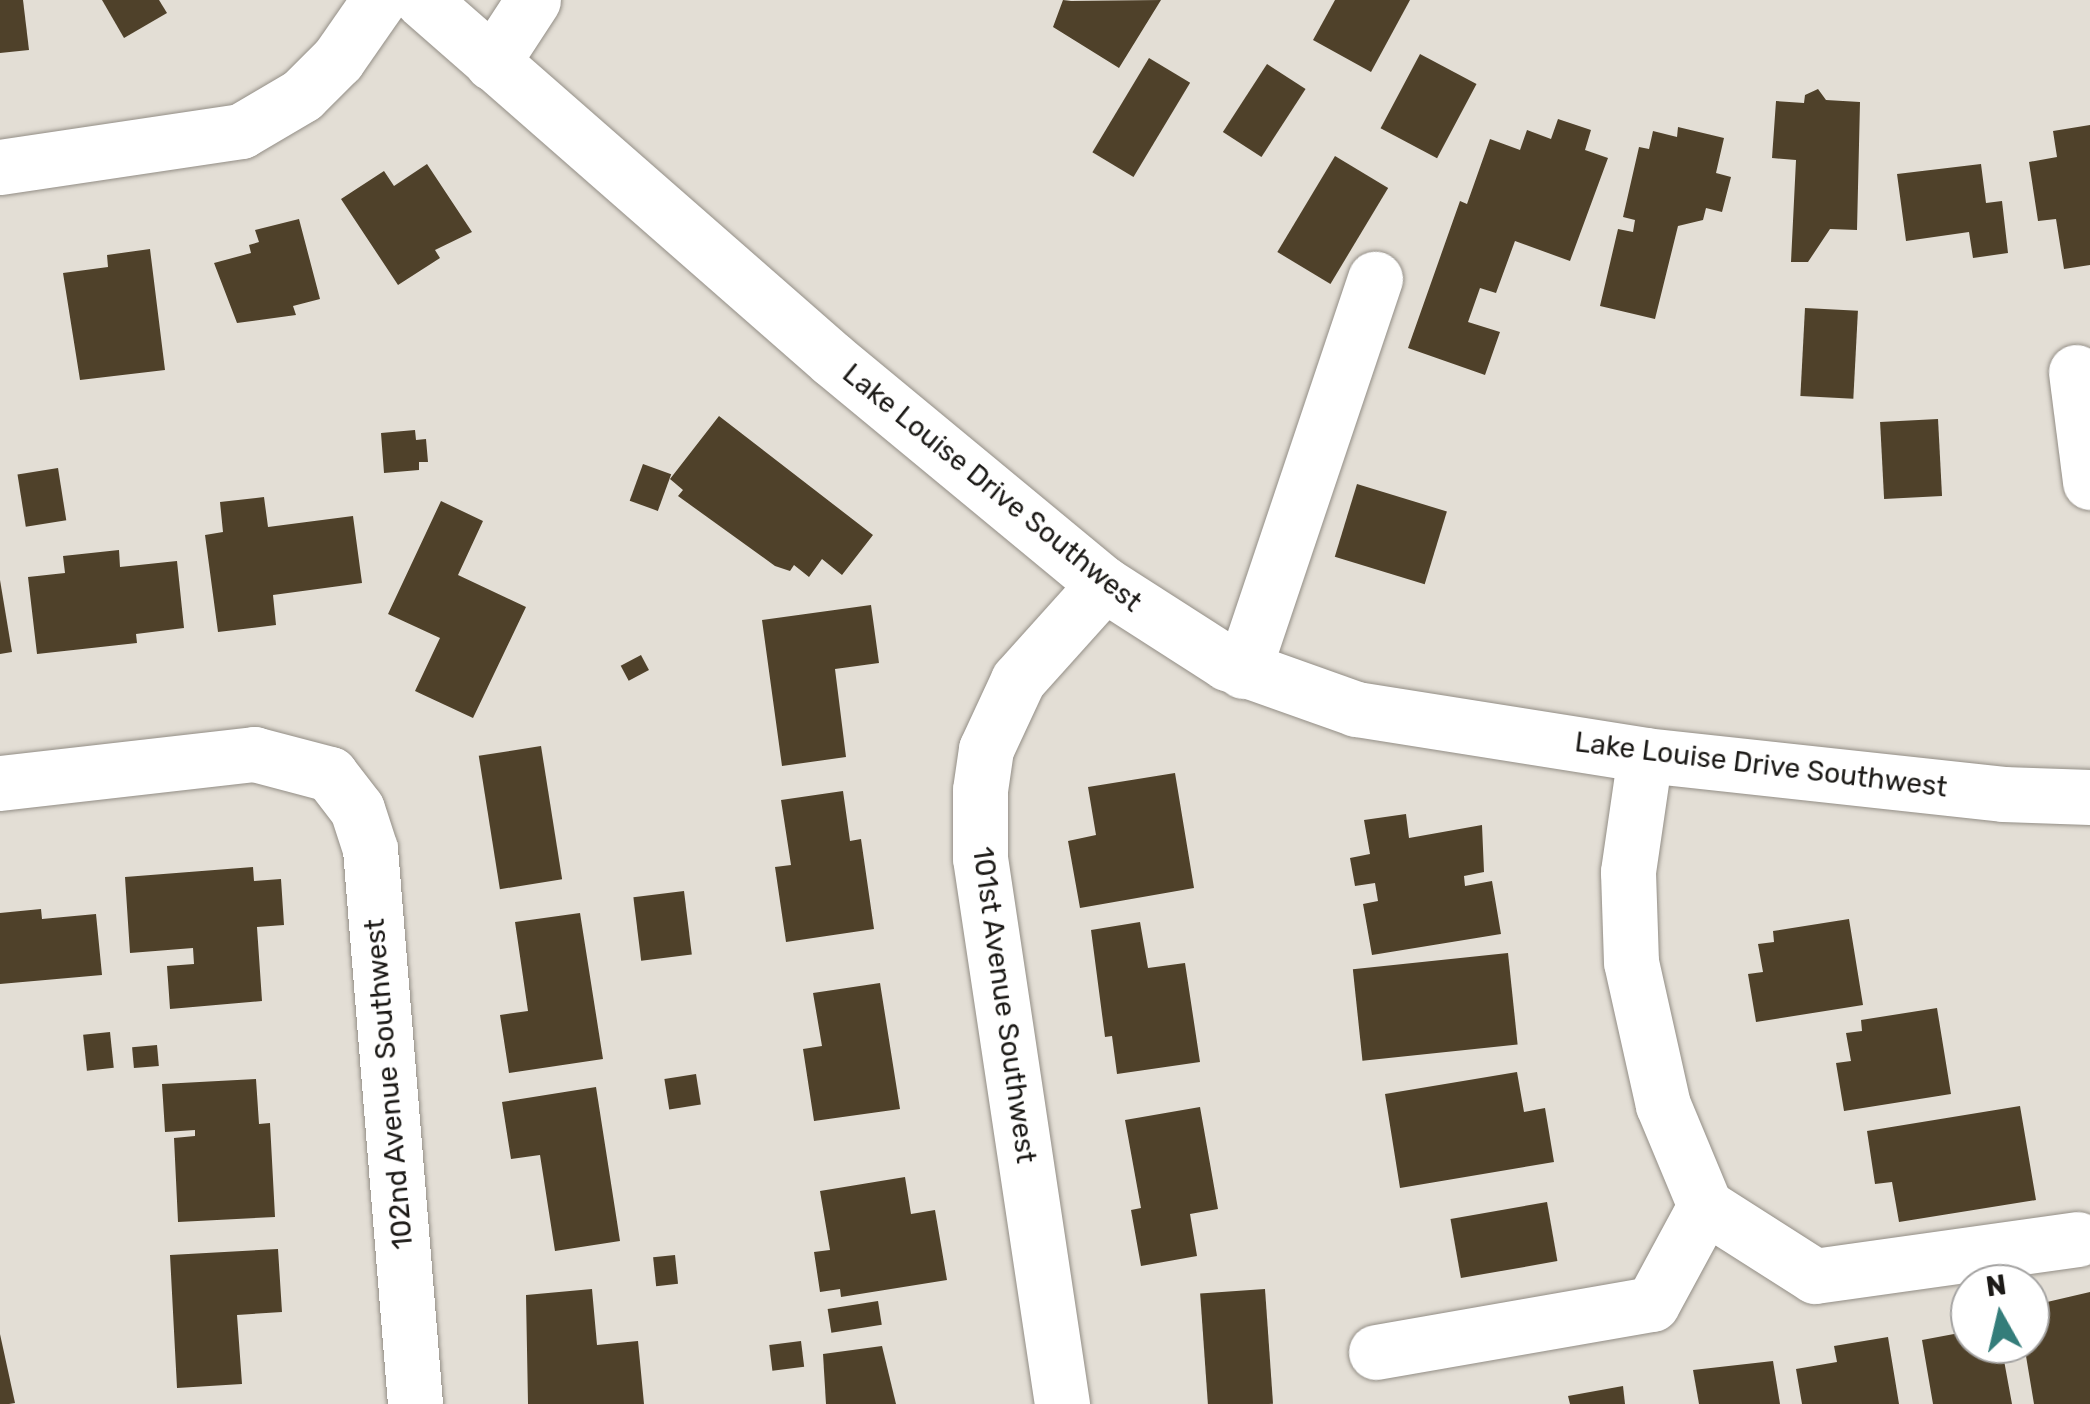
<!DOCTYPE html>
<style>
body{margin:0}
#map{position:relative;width:2090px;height:1404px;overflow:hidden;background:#e3ded5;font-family:Rubik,sans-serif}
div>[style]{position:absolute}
.building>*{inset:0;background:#4f412a;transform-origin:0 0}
.roads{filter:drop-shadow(0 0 2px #938e86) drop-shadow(0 0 2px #938e86)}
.minor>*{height:55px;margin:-27.5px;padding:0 27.5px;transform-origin:27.5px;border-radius:27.5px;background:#fff}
span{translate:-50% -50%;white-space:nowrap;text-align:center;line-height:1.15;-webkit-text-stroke:10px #fff;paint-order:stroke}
.street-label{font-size:28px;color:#1c1a17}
.north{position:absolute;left:1950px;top:1264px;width:100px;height:100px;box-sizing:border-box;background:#fff;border:2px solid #a4a3a2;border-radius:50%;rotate:352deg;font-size:28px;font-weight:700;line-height:40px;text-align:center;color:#1c1a17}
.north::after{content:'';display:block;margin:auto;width:35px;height:45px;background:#347d7a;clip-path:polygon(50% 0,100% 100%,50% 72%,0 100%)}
</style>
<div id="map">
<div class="building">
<i style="clip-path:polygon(0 0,23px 0,29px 50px,0 53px)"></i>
<i style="clip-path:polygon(102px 0,159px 0,167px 13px,124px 38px)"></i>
<i style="clip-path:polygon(1063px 0,1071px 1px,1161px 0,1119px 68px,1053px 27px)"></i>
<i style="clip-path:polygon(1335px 0,1410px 0,1371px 72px,1313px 40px)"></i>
<i style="left:1420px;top:54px;width:64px;height:84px;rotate:28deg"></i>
<i style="left:1149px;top:58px;width:48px;height:110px;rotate:31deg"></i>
<i style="left:1267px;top:64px;width:46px;height:81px;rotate:33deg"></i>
<i style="clip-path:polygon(1818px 89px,1826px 100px,1860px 102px,1857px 230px,1830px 229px,1808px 262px,1791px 262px,1796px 160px,1772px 158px,1776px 101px,1804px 103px,1805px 95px)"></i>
<i style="clip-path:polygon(1558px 119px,1591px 130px,1585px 150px,1608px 158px,1570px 261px,1515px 241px,1496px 293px,1480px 288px,1468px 322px,1500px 332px,1485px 375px,1408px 348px,1460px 201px,1467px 204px,1490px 139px,1520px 150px,1527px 130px,1551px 139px)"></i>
<i style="clip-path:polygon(2090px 125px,2090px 265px,2064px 269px,2056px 219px,2038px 221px,2029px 162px,2057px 157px,2053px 131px)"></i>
<i style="clip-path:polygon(1678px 127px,1724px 138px,1716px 173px,1731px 177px,1722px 212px,1706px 208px,1703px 220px,1678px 226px,1655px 319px,1600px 306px,1618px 229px,1633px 232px,1635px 220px,1623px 217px,1639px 147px,1649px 149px,1653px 131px,1677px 137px)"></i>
<i style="left:1335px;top:156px;width:62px;height:112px;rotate:31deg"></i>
<i style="clip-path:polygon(427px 164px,472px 232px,435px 250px,440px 258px,398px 285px,341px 199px,384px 171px,394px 186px)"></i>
<i style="clip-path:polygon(1981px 164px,1986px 203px,2002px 201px,2008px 253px,1973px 258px,1969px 232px,1906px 241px,1897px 174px)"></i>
<i style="clip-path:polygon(299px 219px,320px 299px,293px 306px,296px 315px,237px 323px,214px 263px,251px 253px,249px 245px,259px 242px,255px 230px)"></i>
<i style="clip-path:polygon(150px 249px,165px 370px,80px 380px,63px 273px,108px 267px,107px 255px)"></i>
<i style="left:1805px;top:308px;width:53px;height:88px;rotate:3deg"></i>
<i style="clip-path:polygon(719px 416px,873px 535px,842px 575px,822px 559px,809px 577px,794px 565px,790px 571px,775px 566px,678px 496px,683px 490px,670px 479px)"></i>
<i style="left:1938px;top:419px;width:77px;height:58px;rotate:87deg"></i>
<i style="clip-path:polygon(415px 430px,416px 440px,426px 439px,428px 462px,419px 462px,419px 470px,384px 473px,381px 433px)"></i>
<i style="left:643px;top:464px;width:30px;height:39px;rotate:20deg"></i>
<i style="left:58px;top:468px;width:53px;height:41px;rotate:81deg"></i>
<i style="left:1357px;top:484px;width:94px;height:76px;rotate:17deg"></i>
<i style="clip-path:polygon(264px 497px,268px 527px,353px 516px,362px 583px,273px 595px,276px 625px,218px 632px,205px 535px,223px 532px,220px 502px)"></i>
<i style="clip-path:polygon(441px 501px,483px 521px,458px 575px,526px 607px,473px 718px,415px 691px,440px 638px,388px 614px)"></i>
<i style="clip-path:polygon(119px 550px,120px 567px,177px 561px,184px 628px,136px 634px,137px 643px,37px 654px,28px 577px,65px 573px,63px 556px)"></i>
<i style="clip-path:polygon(0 580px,12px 652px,0 654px)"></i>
<i style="clip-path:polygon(871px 605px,879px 663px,835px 669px,846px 757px,782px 766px,762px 620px)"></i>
<i style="left:641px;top:655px;width:17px;height:23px;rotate:62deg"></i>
<i style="left:541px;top:746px;width:135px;height:63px;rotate:81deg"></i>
<i style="clip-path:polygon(1175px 773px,1194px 888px,1080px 908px,1068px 841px,1096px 835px,1088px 787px)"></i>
<i style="clip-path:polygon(843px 791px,850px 841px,861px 839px,874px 929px,786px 942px,775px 867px,791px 865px,781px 800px)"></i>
<i style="clip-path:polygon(1406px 814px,1409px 838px,1482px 825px,1484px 872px,1464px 876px,1465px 886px,1492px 881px,1501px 934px,1372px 955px,1363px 904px,1378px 901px,1375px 883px,1355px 886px,1350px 858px,1370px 854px,1364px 820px)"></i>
<i style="clip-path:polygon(253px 867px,254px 881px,281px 879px,284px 925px,257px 927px,262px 1001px,170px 1009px,167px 966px,194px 964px,193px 948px,130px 953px,125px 877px)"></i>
<i style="left:684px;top:891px;width:64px;height:51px;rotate:83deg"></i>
<i style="clip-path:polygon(41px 909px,42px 919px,96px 914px,102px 975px,0 984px,0 913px)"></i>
<i style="clip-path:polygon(580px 913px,603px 1059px,509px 1073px,500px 1015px,528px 1011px,515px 922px)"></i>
<i style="clip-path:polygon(1849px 919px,1863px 1005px,1756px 1022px,1748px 974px,1763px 972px,1758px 944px,1774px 942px,1773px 931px)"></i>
<i style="clip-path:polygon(1140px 922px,1148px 968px,1185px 963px,1200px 1062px,1117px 1074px,1112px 1036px,1105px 1037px,1091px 930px)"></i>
<i style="left:1508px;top:953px;width:92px;height:156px;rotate:84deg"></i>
<i style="clip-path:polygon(880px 983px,900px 1109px,814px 1121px,803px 1049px,822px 1046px,813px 993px)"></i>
<i style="clip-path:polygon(1937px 1008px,1951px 1094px,1844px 1111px,1836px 1063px,1851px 1061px,1846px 1033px,1862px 1031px,1861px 1020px)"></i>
<i style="left:110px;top:1032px;width:36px;height:27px;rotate:84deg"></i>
<i style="left:157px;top:1045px;width:21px;height:25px;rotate:85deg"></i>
<i style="clip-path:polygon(1517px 1072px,1524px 1112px,1545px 1108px,1554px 1162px,1400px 1188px,1385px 1094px)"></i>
<i style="left:696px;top:1074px;width:31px;height:32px;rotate:81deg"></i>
<i style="clip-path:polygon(256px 1079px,259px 1124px,270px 1123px,275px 1217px,178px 1222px,174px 1138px,195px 1136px,195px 1130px,165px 1132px,162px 1084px)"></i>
<i style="clip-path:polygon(596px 1087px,620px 1241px,555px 1251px,540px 1155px,511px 1159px,502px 1102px)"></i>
<i style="clip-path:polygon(2020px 1106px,2036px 1200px,1899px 1222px,1892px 1182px,1875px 1184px,1867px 1131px)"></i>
<i style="clip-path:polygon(1200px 1107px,1218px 1209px,1190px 1214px,1197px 1256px,1141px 1266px,1131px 1210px,1141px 1208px,1125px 1120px)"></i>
<i style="clip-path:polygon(905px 1177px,911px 1214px,935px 1210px,947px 1280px,841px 1297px,840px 1289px,820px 1292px,814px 1252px,830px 1250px,820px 1191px)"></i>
<i style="left:1547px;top:1202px;width:60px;height:98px;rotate:80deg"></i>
<i style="clip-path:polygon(278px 1249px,282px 1312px,237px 1315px,242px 1384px,177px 1388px,170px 1255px)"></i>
<i style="left:675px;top:1255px;width:29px;height:22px;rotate:84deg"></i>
<i style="clip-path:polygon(592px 1289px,597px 1345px,638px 1341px,644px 1404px,528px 1404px,526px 1295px)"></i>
<i style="left:1265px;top:1289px;width:115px;height:65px;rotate:86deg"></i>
<i style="clip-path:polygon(2090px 1292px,2090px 1404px,2034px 1404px,2024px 1344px,2030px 1344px,2030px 1306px)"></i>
<i style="left:878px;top:1301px;width:24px;height:51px;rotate:81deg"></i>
<i style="clip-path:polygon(1970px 1331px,1970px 1344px,2001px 1344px,2012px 1404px,1933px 1404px,1922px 1340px)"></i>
<i style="clip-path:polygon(0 1334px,15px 1403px,9px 1404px,0 1404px)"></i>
<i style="clip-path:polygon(1888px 1337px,1899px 1404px,1802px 1404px,1796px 1369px,1837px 1362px,1834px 1346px)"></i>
<i style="left:801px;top:1341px;width:26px;height:32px;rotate:83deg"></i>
<i style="clip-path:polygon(882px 1346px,896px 1404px,826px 1404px,823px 1354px)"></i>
<i style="clip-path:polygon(1773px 1361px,1780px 1404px,1699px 1404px,1693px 1370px)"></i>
<i style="clip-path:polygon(1623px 1386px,1625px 1404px,1570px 1404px,1568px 1396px)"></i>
</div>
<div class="roads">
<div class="minor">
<i style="left:422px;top:0;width:546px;rotate:41.22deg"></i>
<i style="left:833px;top:360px;width:352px;rotate:39.6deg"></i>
<i style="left:1104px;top:584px;width:146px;rotate:32.7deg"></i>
<i style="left:1227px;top:663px;width:137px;rotate:19.6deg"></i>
<i style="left:1356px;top:709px;width:293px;rotate:9deg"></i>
<i style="left:1645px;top:755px;width:360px;rotate:6.2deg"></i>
<i style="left:2003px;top:794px;width:87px;rotate:2deg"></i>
<i style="left:492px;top:63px;width:75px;rotate:-56.9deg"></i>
<i style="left:0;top:167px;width:244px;rotate:-8.5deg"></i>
<i style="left:241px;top:131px;width:71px;rotate:-30.5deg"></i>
<i style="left:302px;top:95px;width:51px;rotate:-45deg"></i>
<i style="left:338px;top:59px;width:72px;rotate:-55.2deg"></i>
<i style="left:2076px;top:372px;width:111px;rotate:82.7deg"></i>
<i style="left:1243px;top:671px;width:414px;rotate:-71.4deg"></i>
<i style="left:1645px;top:755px;width:118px;rotate:98.3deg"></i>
<i style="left:1628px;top:872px;width:90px;rotate:88.1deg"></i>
<i style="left:1631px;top:962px;width:147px;rotate:77.4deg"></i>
<i style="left:1663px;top:1105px;width:109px;rotate:67.4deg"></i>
<i style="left:0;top:783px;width:256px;rotate:-6.5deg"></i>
<i style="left:254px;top:754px;width:79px;rotate:14.7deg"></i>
<i style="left:330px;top:774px;width:44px;rotate:52.4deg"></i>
<i style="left:357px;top:809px;width:42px;rotate:72deg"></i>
<i style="left:370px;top:849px;width:557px;rotate:85.36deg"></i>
<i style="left:1376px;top:1352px;width:280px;rotate:-9.9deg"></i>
<i style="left:1652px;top:1304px;width:111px;rotate:-61.6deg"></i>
<i style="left:1705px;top:1206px;width:130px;rotate:32.5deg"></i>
<i style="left:1815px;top:1276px;width:265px;rotate:-8deg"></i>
<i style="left:1062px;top:1404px;width:552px;rotate:-98.54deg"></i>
<i style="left:980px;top:858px;width:68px;rotate:-90deg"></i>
<i style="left:980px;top:790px;width:41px;rotate:-81.7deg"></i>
<i style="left:986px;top:749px;width:76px;rotate:-65.1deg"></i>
<i style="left:1018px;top:680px;width:129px;rotate:-48.1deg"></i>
</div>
</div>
<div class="street-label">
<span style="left:992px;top:488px;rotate:39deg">Lake Louise Drive Southwest</span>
<span style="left:1761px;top:765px;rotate:7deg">Lake Louise Drive Southwest</span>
<span style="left:1004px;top:1005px;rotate:82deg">101st Avenue Southwest</span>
<span style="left:389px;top:1084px;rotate:-95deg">102nd Avenue Southwest</span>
</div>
<div class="north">N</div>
</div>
